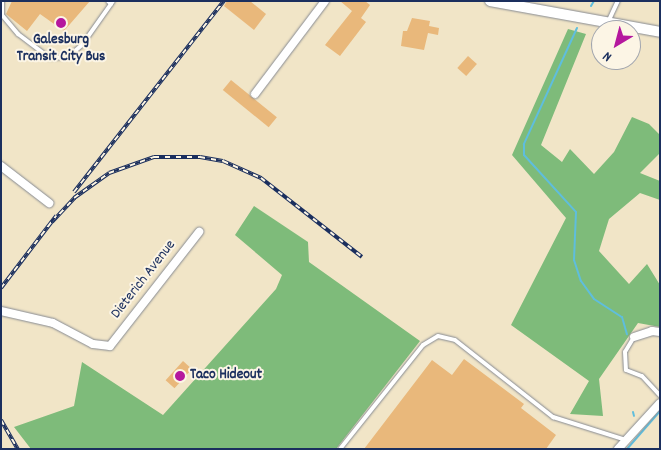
<!DOCTYPE html>
<style>
body{margin:0}
#map{position:relative;width:661px;height:450px;overflow:hidden;background:#f1e5c7;font-family:Dekko,sans-serif}
div>[style]{position:absolute}
.forest>*{inset:0;background:#7ebb7a}
.stream>*{height:2px;margin:-1px;padding:0 1px;transform-origin:1px;border-radius:1px;background:#5fbedd}
.building>*{inset:0;background:#e9b87b;transform-origin:0 0}
.roads{filter:drop-shadow(0 0 1px #868a92) drop-shadow(0 0 1px #868a92)}
.service>*{height:4px;margin:-2px;padding:0 2px;transform-origin:2px;border-radius:2px;background:#fff}
.minor>*{height:8px;margin:-4px;padding:0 4px;transform-origin:4px;border-radius:4px;background:#fff}
.tertiary>*{height:10px;margin:-5px;padding:0 5px;transform-origin:5px;border-radius:5px;background:#fff}
.rail>*{height:4px;margin-top:-2px;transform-origin:0;background:repeating-linear-gradient(90deg,#fcf5e5 0 5.5px,#1b2f5e 0 11px);box-sizing:border-box;border-block:1px solid #1b2f5e}
.dots>*{width:14px;height:14px;translate:-50% -50%;box-sizing:border-box;border:2px solid #fcf5e5;border-radius:50%}
span{translate:-50% -50%;white-space:nowrap;text-align:center;line-height:1.15;-webkit-text-stroke:4px #fcf5e5;paint-order:stroke}
.poi-label{font-size:15px;color:#1b2f5e;font-weight:700}
.left{translate:0 -50%;text-align:left}
.street-label{font-size:15px;color:#1b2f5e}
.frame{position:absolute;inset:0;border:2px solid #1b2f5e;pointer-events:none}
.north{position:absolute;left:591px;top:20px;width:50px;height:50px;box-sizing:border-box;background:#fcf5e5;border:1px solid #a2a6af;border-radius:50%;rotate:217deg;font-size:14px;font-weight:700;line-height:20px;text-align:center;color:#1b2f5e}
.north::after{content:'';display:block;margin:auto;width:18px;height:22px;background:#b5179e;clip-path:polygon(50% 0,100% 100%,50% 72%,0 100%)}
</style>
<div id="map">
<div class="forest">
<i style="clip-path:polygon(568px 29px,586px 34px,541px 145px,562px 162px,570px 149px,594px 174px,614px 152px,632px 117px,649px 124px,660px 135px,660px 153px,640px 173px,660px 181px,660px 200px,640px 193px,609px 219px,599px 251px,629px 284px,647px 264px,660px 285px,660px 327px,638px 323px,599px 379px,603px 416px,570px 414px,589px 381px,511px 325px,566px 218px,512px 155px)"></i>
<i style="clip-path:polygon(254px 206px,308px 242px,309px 262px,420px 341px,336px 449px,31px 449px,14px 427px,74px 406px,82px 362px,163px 415px,276px 289px,282px 275px,235px 235px)"></i>
</div>
<div class="stream">
<i style="left:591px;top:6px;width:6px;rotate:-59deg"></i>
<i style="left:577px;top:28px;width:128px;rotate:114.6deg"></i>
<i style="left:524px;top:144px;width:11px;rotate:90deg"></i>
<i style="left:524px;top:155px;width:77px;rotate:47.6deg"></i>
<i style="left:576px;top:212px;width:48px;rotate:92.4deg"></i>
<i style="left:574px;top:260px;width:22px;rotate:72deg"></i>
<i style="left:581px;top:281px;width:22px;rotate:54deg"></i>
<i style="left:594px;top:299px;width:33px;rotate:33deg"></i>
<i style="left:622px;top:317px;width:18px;rotate:74deg"></i>
<i style="left:633px;top:412px;width:4px;rotate:76deg"></i>
<i style="left:627px;top:449px;width:50px;rotate:-49deg"></i>
</div>
<div class="building">
<i style="clip-path:polygon(12px 1px,90px 1px,64px 31px,40px 14px,27px 31px,6px 14px)"></i>
<i style="clip-path:polygon(227px 1px,250px 1px,266px 14px,254px 30px,224px 6px)"></i>
<i style="clip-path:polygon(340px 1px,365px 1px,370px 5px,361px 18px,366px 22px,340px 56px,325px 45px,352px 11px)"></i>
<i style="clip-path:polygon(412px 18px,430px 21px,429px 26px,439px 28px,438px 35px,428px 33px,424px 50px,401px 46px,403px 31px,407px 31px)"></i>
<i style="left:468px;top:56px;width:12px;height:16px;rotate:42deg"></i>
<i style="left:231px;top:80px;width:59px;height:13px;rotate:39deg"></i>
<i style="clip-path:polygon(464px 359px,524px 404px,521px 408px,556px 435px,546px 449px,364px 449px,432px 360px,452px 375px)"></i>
<i style="left:183px;top:361px;width:12px;height:26px;rotate:42deg"></i>
</div>
<div class="roads">
<div class="service">
<i style="left:2px;top:1px;width:14px;rotate:90deg"></i>
<i style="left:2px;top:15px;width:25px;rotate:50deg"></i>
<i style="left:18px;top:34px;width:40px;rotate:37deg"></i>
<i style="left:50px;top:58px;width:18px;rotate:-3deg"></i>
<i style="left:68px;top:57px;width:18px;rotate:-41deg"></i>
<i style="left:82px;top:45px;width:50px;rotate:-54.7deg"></i>
<i style="left:108px;top:1px;width:4px;rotate:45deg"></i>
<i style="left:111px;top:4px;width:4px;rotate:-56deg"></i>
<i style="left:609px;top:20px;width:21px;rotate:-65deg"></i>
<i style="left:634px;top:337px;width:17px;rotate:121deg"></i>
<i style="left:625px;top:352px;width:18px;rotate:87deg"></i>
<i style="left:626px;top:370px;width:17px;rotate:21deg"></i>
<i style="left:642px;top:376px;width:26px;rotate:47deg"></i>
<i style="left:340px;top:449px;width:133px;rotate:-51.4deg"></i>
<i style="left:423px;top:345px;width:17px;rotate:-31deg"></i>
<i style="left:438px;top:336px;width:17px;rotate:13deg"></i>
<i style="left:455px;top:340px;width:125px;rotate:38.2deg"></i>
<i style="left:553px;top:417px;width:77px;rotate:17.5deg"></i>
</div>
<div class="minor">
<i style="left:255px;top:94px;width:116px;rotate:-53deg"></i>
<i style="left:1px;top:166px;width:61px;rotate:37.6deg"></i>
<i style="left:1px;top:311px;width:53px;rotate:13deg"></i>
<i style="left:53px;top:323px;width:45px;rotate:27.7deg"></i>
<i style="left:93px;top:344px;width:17px;rotate:7deg"></i>
<i style="left:110px;top:346px;width:145px;rotate:-52deg"></i>
<i style="left:634px;top:337px;width:19px;rotate:-18deg"></i>
<i style="left:652px;top:331px;width:8px;rotate:7deg"></i>
<i style="left:618px;top:449px;width:62px;rotate:-47.6deg"></i>
</div>
<div class="tertiary">
<i style="left:490px;top:1px;width:173px;rotate:10.3deg"></i>
</div>
</div>
<div class="rail">
<i style="left:74px;top:192px;width:243px;rotate:-51.9deg"></i>
<i style="left:52px;top:222px;width:33px;rotate:-47deg"></i>
<i style="left:74px;top:198px;width:43px;rotate:-35.5deg"></i>
<i style="left:109px;top:173px;width:48px;rotate:-19.6deg"></i>
<i style="left:154px;top:157px;width:46px"></i>
<i style="left:200px;top:157px;width:23px;rotate:10deg"></i>
<i style="left:223px;top:161px;width:42px;rotate:24.1deg"></i>
<i style="left:261px;top:178px;width:128px;rotate:38deg"></i>
<i style="left:1px;top:288px;width:91px;rotate:-52.6deg"></i>
<i style="left:1px;top:420px;width:34px;rotate:60deg"></i>
</div>
<div class="dots">
<i style="left:61px;top:23px;background:#b5179e"></i>
<i style="left:180px;top:376px;background:#b5179e"></i>
</div>
<div class="poi-label">
<span style="left:61px;top:49px">Galesburg<br>Transit City Bus</span>
<span class="left" style="left:190px;top:376px">Taco Hideout</span>
</div>
<div class="street-label">
<span style="left:144px;top:280px;rotate:-52deg">Dieterich Avenue</span>
</div>
<div class="frame"></div>
<div class="north">N</div>
</div>
